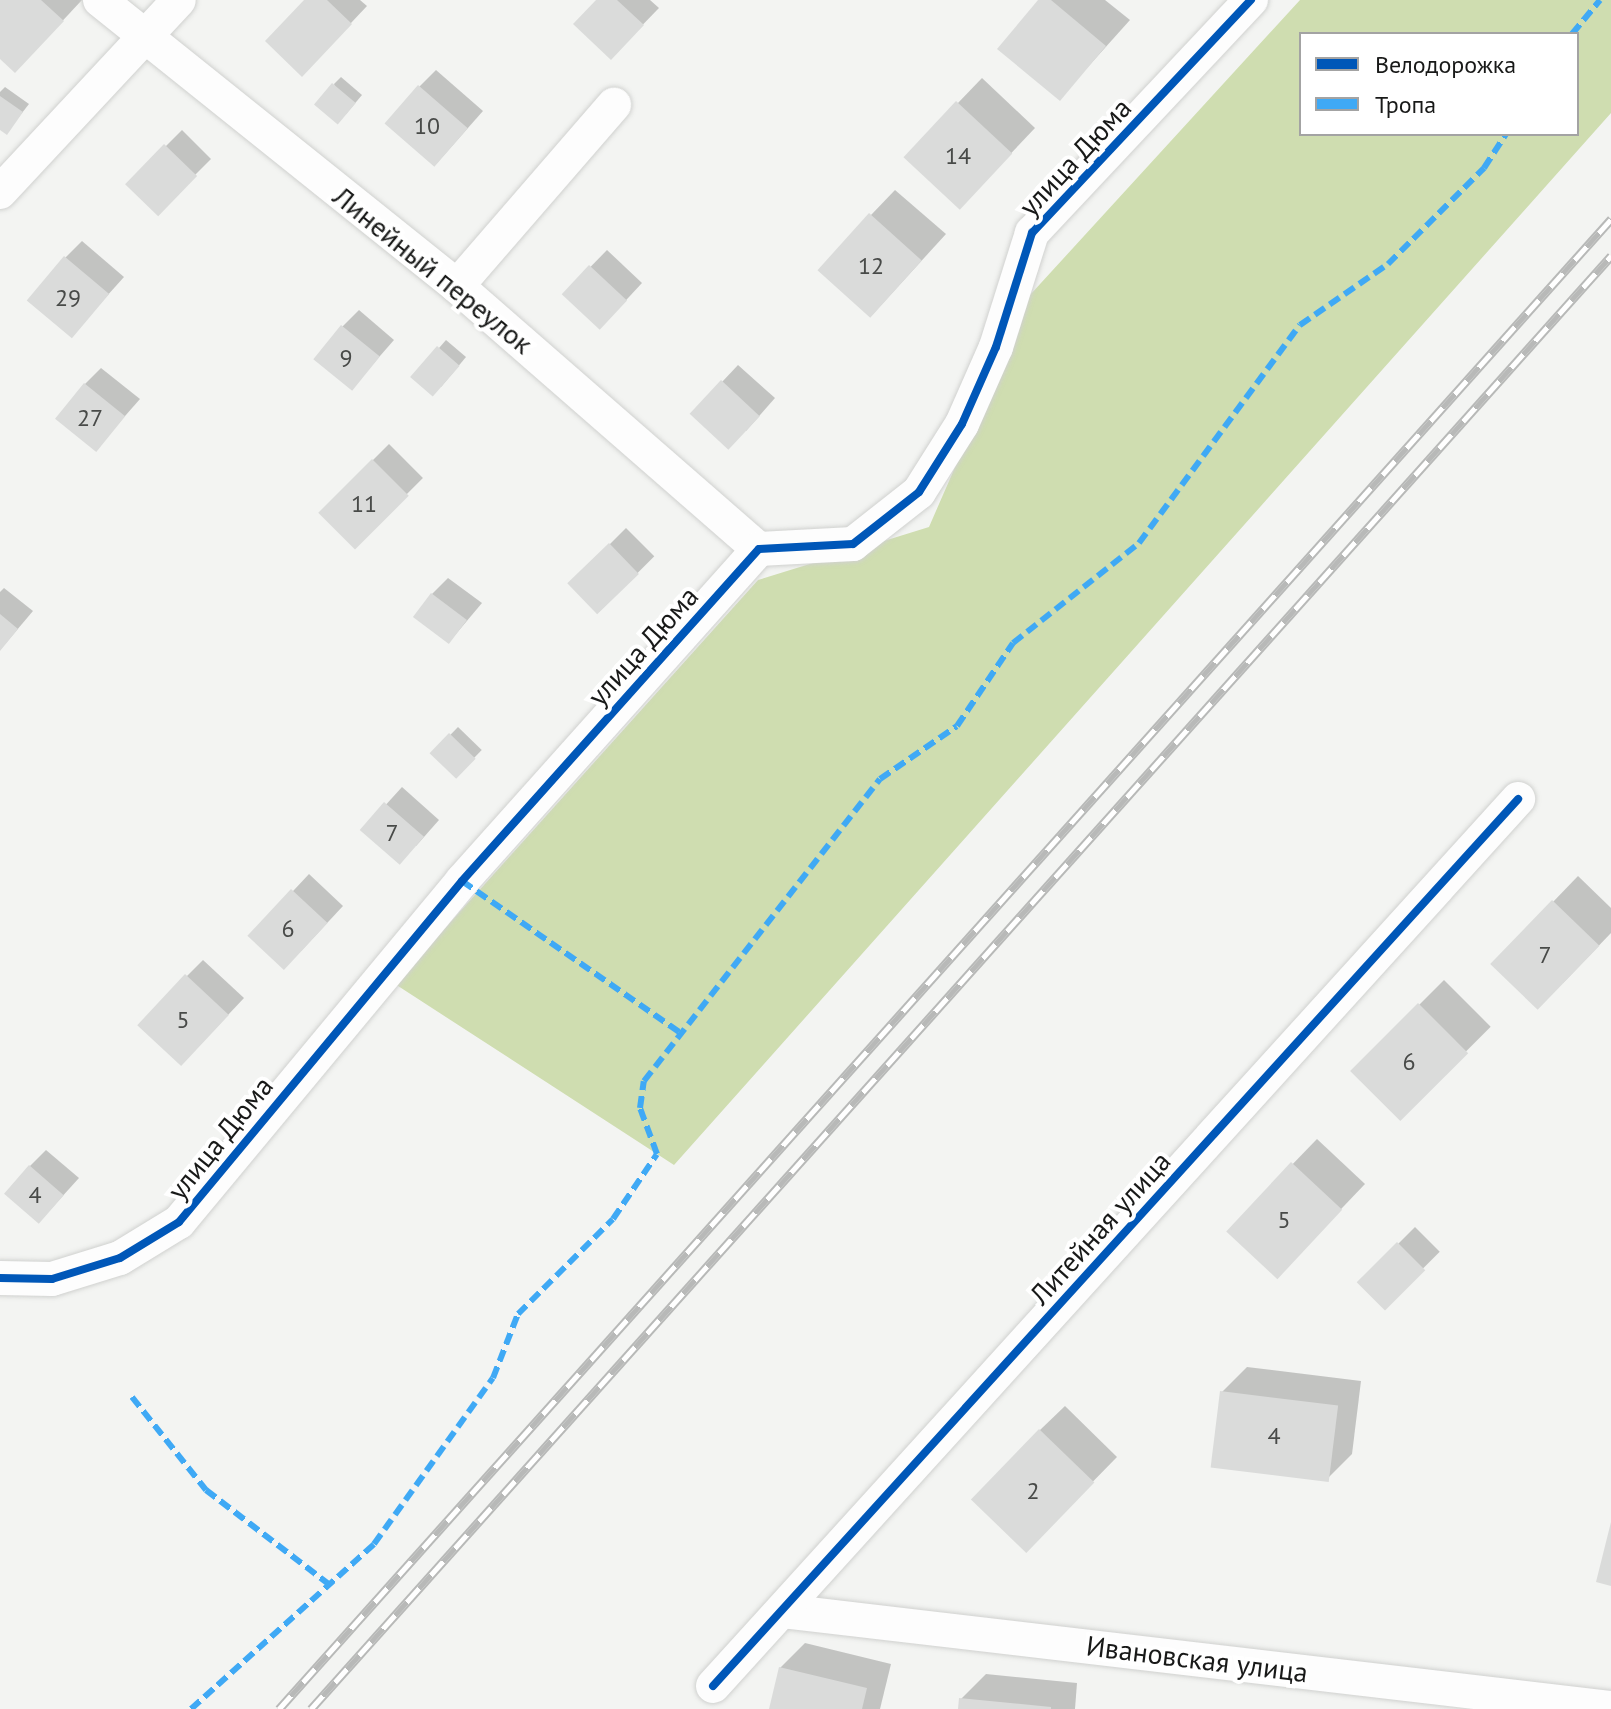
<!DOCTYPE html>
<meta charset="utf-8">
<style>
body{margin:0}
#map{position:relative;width:1611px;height:1709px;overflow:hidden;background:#f3f4f2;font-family:"PT Sans",sans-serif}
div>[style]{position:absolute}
.forest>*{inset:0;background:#cfddb0}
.shadow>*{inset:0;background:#0003;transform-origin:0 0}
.building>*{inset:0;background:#dadbda;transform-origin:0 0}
.roads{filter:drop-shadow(0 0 2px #d0d1cf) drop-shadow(0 0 2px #d0d1cf)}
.minor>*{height:34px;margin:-17px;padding:0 17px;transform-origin:17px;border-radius:17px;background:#fdfdfd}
.rail>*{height:9px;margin-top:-4.5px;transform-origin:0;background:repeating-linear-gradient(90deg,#fff 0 18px,#b8b9b8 0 36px);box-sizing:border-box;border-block:2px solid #b8b9b8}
.quiet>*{height:6px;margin-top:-3px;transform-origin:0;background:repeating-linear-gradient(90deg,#3fa9f5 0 12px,transparent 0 18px)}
.cycleway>*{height:8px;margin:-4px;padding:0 4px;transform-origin:4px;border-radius:4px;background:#0057b8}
span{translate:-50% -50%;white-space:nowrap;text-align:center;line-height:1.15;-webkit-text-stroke:8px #fff;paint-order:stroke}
.number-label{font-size:24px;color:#484a48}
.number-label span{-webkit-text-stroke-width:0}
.street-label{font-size:28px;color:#181918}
.legend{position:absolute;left:1299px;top:32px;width:280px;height:104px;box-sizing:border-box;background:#fff;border:2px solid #a3a3a3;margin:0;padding:10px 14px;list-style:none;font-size:24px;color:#181918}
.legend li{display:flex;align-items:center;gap:16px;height:40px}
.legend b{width:40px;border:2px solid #a3a3a3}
</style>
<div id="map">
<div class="forest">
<i style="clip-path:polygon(evenodd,1300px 0,1611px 0,1611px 113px,674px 1165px,395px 984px,758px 580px,929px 527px,1030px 295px,1300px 0,1301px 34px,1577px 34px,1577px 134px,1301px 134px,1301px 34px)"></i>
</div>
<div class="shadow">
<i style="clip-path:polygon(0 0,82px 0,39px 46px,0 57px)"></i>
<i style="clip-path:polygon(306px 0,360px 0,367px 6px,318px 58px)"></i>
<i style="clip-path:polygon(599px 0,650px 0,659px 8px,627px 41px)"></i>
<i style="clip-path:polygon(1041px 0,1105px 0,1130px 20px,1060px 98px)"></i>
<i style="clip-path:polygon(436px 70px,483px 111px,436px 164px,419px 87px)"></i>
<i style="clip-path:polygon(341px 77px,362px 95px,346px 114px,334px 84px)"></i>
<i style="clip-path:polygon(982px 78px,1035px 128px,983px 183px,906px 157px)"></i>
<i style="clip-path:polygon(5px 87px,29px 104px,7px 132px,0 128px,0 92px)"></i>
<i style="left:182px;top:130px;width:41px;height:76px;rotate:45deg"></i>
<i style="clip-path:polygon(895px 190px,946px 234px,872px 315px,871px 215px)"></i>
<i style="clip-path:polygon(82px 241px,124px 277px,71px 336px,65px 258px)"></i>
<i style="clip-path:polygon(607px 250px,642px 283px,616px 311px,564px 294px)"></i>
<i style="clip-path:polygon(359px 310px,394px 340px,352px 388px,342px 327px)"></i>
<i style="clip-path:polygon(446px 340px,466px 357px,441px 387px,439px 348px)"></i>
<i style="clip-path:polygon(738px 365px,775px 398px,746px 431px,722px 382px)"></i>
<i style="clip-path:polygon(101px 368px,140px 399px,96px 449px,85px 384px)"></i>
<i style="left:389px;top:444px;width:48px;height:97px;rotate:45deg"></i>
<i style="left:626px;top:528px;width:40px;height:78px;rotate:45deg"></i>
<i style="clip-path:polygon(448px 578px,482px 603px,450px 641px,432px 594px)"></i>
<i style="clip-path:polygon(4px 588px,33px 611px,0 650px,0 592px)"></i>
<i style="left:458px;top:727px;width:33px;height:37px;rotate:44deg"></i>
<i style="clip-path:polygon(402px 787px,439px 820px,416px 846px,363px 830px)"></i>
<i style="clip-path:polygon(309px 874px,343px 906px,301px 951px,251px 936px)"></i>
<i style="clip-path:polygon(1578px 876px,1611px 908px,1611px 933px,1563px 983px,1493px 964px)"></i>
<i style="clip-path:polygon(203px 960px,244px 998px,197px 1048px,187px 976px)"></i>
<i style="left:1444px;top:980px;width:66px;height:129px;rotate:45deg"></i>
<i style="clip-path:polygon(1317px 1139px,1365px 1184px,1300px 1252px,1228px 1231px)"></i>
<i style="clip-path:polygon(46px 1150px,79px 1178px,40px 1221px,30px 1166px)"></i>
<i style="left:1415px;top:1227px;width:35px;height:78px;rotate:45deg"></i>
<i style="clip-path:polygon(1247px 1367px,1361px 1381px,1352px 1454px,1327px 1479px,1222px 1392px)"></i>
<i style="clip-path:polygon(1065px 1406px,1117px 1457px,1026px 1550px,1040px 1430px)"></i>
<i style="clip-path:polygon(805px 1643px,891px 1664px,880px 1709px,771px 1709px,780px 1668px)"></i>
<i style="clip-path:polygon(986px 1674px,1077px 1683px,1075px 1709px,960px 1709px,961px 1699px)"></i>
</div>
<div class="building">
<i style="clip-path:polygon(0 0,41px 0,64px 21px,15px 73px,0 59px)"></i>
<i style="clip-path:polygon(304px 0,327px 0,352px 24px,302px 77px,265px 41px)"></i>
<i style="clip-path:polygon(596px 0,617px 0,644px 25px,611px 60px,573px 24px)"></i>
<i style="clip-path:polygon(1038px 0,1051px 0,1106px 46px,1060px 101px,997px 49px)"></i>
<i style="left:332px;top:83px;width:31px;height:28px;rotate:40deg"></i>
<i style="left:418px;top:85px;width:66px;height:51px;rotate:41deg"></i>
<i style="clip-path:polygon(0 96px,23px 112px,7px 135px,0 130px)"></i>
<i style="left:956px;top:101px;width:77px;height:77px;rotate:43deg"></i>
<i style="left:164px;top:144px;width:46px;height:56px;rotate:44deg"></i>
<i style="left:869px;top:213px;width:71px;height:77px;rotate:42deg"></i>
<i style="left:64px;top:256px;width:59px;height:58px;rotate:40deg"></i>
<i style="left:589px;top:265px;width:52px;height:40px;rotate:43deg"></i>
<i style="left:341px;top:325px;width:50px;height:44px;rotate:39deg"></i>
<i style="left:437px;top:346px;width:30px;height:41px;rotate:41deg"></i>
<i style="left:721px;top:380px;width:53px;height:46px;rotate:43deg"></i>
<i style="left:84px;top:383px;width:53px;height:46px;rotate:39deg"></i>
<i style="left:372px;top:459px;width:52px;height:76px;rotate:45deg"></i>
<i style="left:609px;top:543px;width:43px;height:58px;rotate:46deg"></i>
<i style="left:431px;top:593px;width:45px;height:30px;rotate:37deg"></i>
<i style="clip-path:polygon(0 614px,18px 629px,0 651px)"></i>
<i style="left:449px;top:733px;width:37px;height:28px;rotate:44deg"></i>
<i style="left:384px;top:802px;width:53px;height:37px;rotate:41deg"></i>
<i style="left:291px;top:889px;width:50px;height:64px;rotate:43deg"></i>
<i style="left:1552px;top:900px;width:66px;height:89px;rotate:44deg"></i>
<i style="left:185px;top:974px;width:60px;height:70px;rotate:43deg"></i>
<i style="left:1418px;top:1003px;width:71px;height:96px;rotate:45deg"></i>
<i style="left:1291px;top:1162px;width:70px;height:95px;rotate:43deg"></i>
<i style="left:29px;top:1165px;width:46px;height:38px;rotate:41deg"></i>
<i style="left:1397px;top:1242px;width:40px;height:57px;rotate:45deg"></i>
<i style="left:1220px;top:1391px;width:119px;height:77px;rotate:7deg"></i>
<i style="left:1039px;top:1429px;width:77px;height:98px;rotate:44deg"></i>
<i style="clip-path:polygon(1611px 1522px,1611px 1586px,1596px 1582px)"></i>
<i style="clip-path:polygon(779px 1667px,867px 1688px,862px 1709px,769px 1709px)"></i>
<i style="clip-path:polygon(959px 1698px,1051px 1707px,1051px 1709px,958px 1709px)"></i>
</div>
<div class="roads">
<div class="minor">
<i style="left:100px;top:0;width:457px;rotate:38.7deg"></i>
<i style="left:457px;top:286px;width:400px;rotate:41.1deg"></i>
<i style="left:0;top:192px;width:262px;rotate:-47deg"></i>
<i style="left:457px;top:286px;width:240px;rotate:-49.1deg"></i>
<i style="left:0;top:1278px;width:52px;rotate:1.1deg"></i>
<i style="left:52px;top:1279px;width:71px;rotate:-17.2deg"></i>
<i style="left:120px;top:1258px;width:69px;rotate:-31.4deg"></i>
<i style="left:179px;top:1222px;width:443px;rotate:-50.3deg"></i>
<i style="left:462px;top:881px;width:445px;rotate:-48.2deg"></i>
<i style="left:759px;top:549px;width:94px;rotate:-3deg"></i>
<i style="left:853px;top:544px;width:84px;rotate:-38.2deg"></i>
<i style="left:919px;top:492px;width:80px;rotate:-57.7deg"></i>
<i style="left:962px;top:424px;width:84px;rotate:-66.2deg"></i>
<i style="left:996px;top:347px;width:120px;rotate:-72.5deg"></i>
<i style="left:1032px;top:233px;width:320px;rotate:-46.8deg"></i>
<i style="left:783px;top:1611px;width:834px;rotate:6.68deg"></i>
<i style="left:713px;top:1686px;width:1198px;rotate:-47.77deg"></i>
</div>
</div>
<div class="rail">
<i style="left:279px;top:1709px;width:1999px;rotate:-48.2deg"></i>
<i style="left:311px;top:1709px;width:1950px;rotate:-48.18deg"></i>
</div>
<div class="quiet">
<i style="left:1572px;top:34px;width:44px;rotate:-50.5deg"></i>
<i style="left:462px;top:881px;width:268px;rotate:34.8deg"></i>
<i style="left:132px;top:1397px;width:119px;rotate:51.5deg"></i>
<i style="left:206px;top:1490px;width:158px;rotate:37.5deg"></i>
<i style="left:191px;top:1709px;width:246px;rotate:-42deg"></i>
<i style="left:374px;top:1544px;width:204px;rotate:-54.4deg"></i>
<i style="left:493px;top:1378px;width:69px;rotate:-68.7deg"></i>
<i style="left:518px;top:1314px;width:134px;rotate:-45deg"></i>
<i style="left:613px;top:1219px;width:78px;rotate:-55.9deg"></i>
<i style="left:657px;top:1154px;width:49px;rotate:-110.3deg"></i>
<i style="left:640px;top:1108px;width:27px;rotate:-82deg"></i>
<i style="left:644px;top:1081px;width:383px;rotate:-52deg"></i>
<i style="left:880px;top:779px;width:93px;rotate:-34.5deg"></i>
<i style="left:957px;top:726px;width:100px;rotate:-56deg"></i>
<i style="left:1013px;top:643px;width:161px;rotate:-38.4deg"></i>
<i style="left:1139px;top:543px;width:271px;rotate:-53.6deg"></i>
<i style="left:1300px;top:325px;width:107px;rotate:-34.7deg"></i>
<i style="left:1388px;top:264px;width:136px;rotate:-45deg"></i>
<i style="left:1484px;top:168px;width:40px;rotate:-57.1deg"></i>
</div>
<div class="cycleway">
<i style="left:0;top:1278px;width:52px;rotate:1.1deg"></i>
<i style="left:52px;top:1279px;width:71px;rotate:-17.2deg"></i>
<i style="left:120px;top:1258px;width:69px;rotate:-31.4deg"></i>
<i style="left:179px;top:1222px;width:443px;rotate:-50.3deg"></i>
<i style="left:462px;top:881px;width:445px;rotate:-48.2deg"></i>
<i style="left:759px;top:549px;width:94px;rotate:-3deg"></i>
<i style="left:853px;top:544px;width:84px;rotate:-38.2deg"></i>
<i style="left:919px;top:492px;width:80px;rotate:-57.7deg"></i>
<i style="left:962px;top:424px;width:84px;rotate:-66.2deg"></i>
<i style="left:996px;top:347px;width:120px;rotate:-72.5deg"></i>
<i style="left:1032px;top:233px;width:320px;rotate:-46.8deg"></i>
<i style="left:713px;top:1686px;width:1198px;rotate:-47.77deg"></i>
</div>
<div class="number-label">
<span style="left:427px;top:126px">10</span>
<span style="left:958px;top:156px">14</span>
<span style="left:871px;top:266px">12</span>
<span style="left:68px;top:298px">29</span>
<span style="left:346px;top:358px">9</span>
<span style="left:90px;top:418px">27</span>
<span style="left:364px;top:504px">11</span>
<span style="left:392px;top:833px">7</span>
<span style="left:288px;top:929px">6</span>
<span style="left:1545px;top:955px">7</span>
<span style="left:183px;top:1020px">5</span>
<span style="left:1409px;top:1062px">6</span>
<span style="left:35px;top:1195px">4</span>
<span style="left:1284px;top:1220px">5</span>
<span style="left:1274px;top:1436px">4</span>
<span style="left:1033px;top:1491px">2</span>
</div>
<div class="street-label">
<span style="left:1075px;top:157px;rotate:-47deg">улица Дюма</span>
<span style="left:433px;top:270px;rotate:39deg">Линейный переулок</span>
<span style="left:643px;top:646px;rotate:-48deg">улица Дюма</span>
<span style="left:220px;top:1138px;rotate:-51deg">улица Дюма</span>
<span style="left:1100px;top:1228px;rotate:-48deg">Литейная улица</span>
<span style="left:1197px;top:1659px;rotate:7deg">Ивановская улица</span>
</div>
<ul class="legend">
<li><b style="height:10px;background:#0057b8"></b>Велодорожка</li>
<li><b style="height:10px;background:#3fa9f5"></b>Тропа</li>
</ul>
</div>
